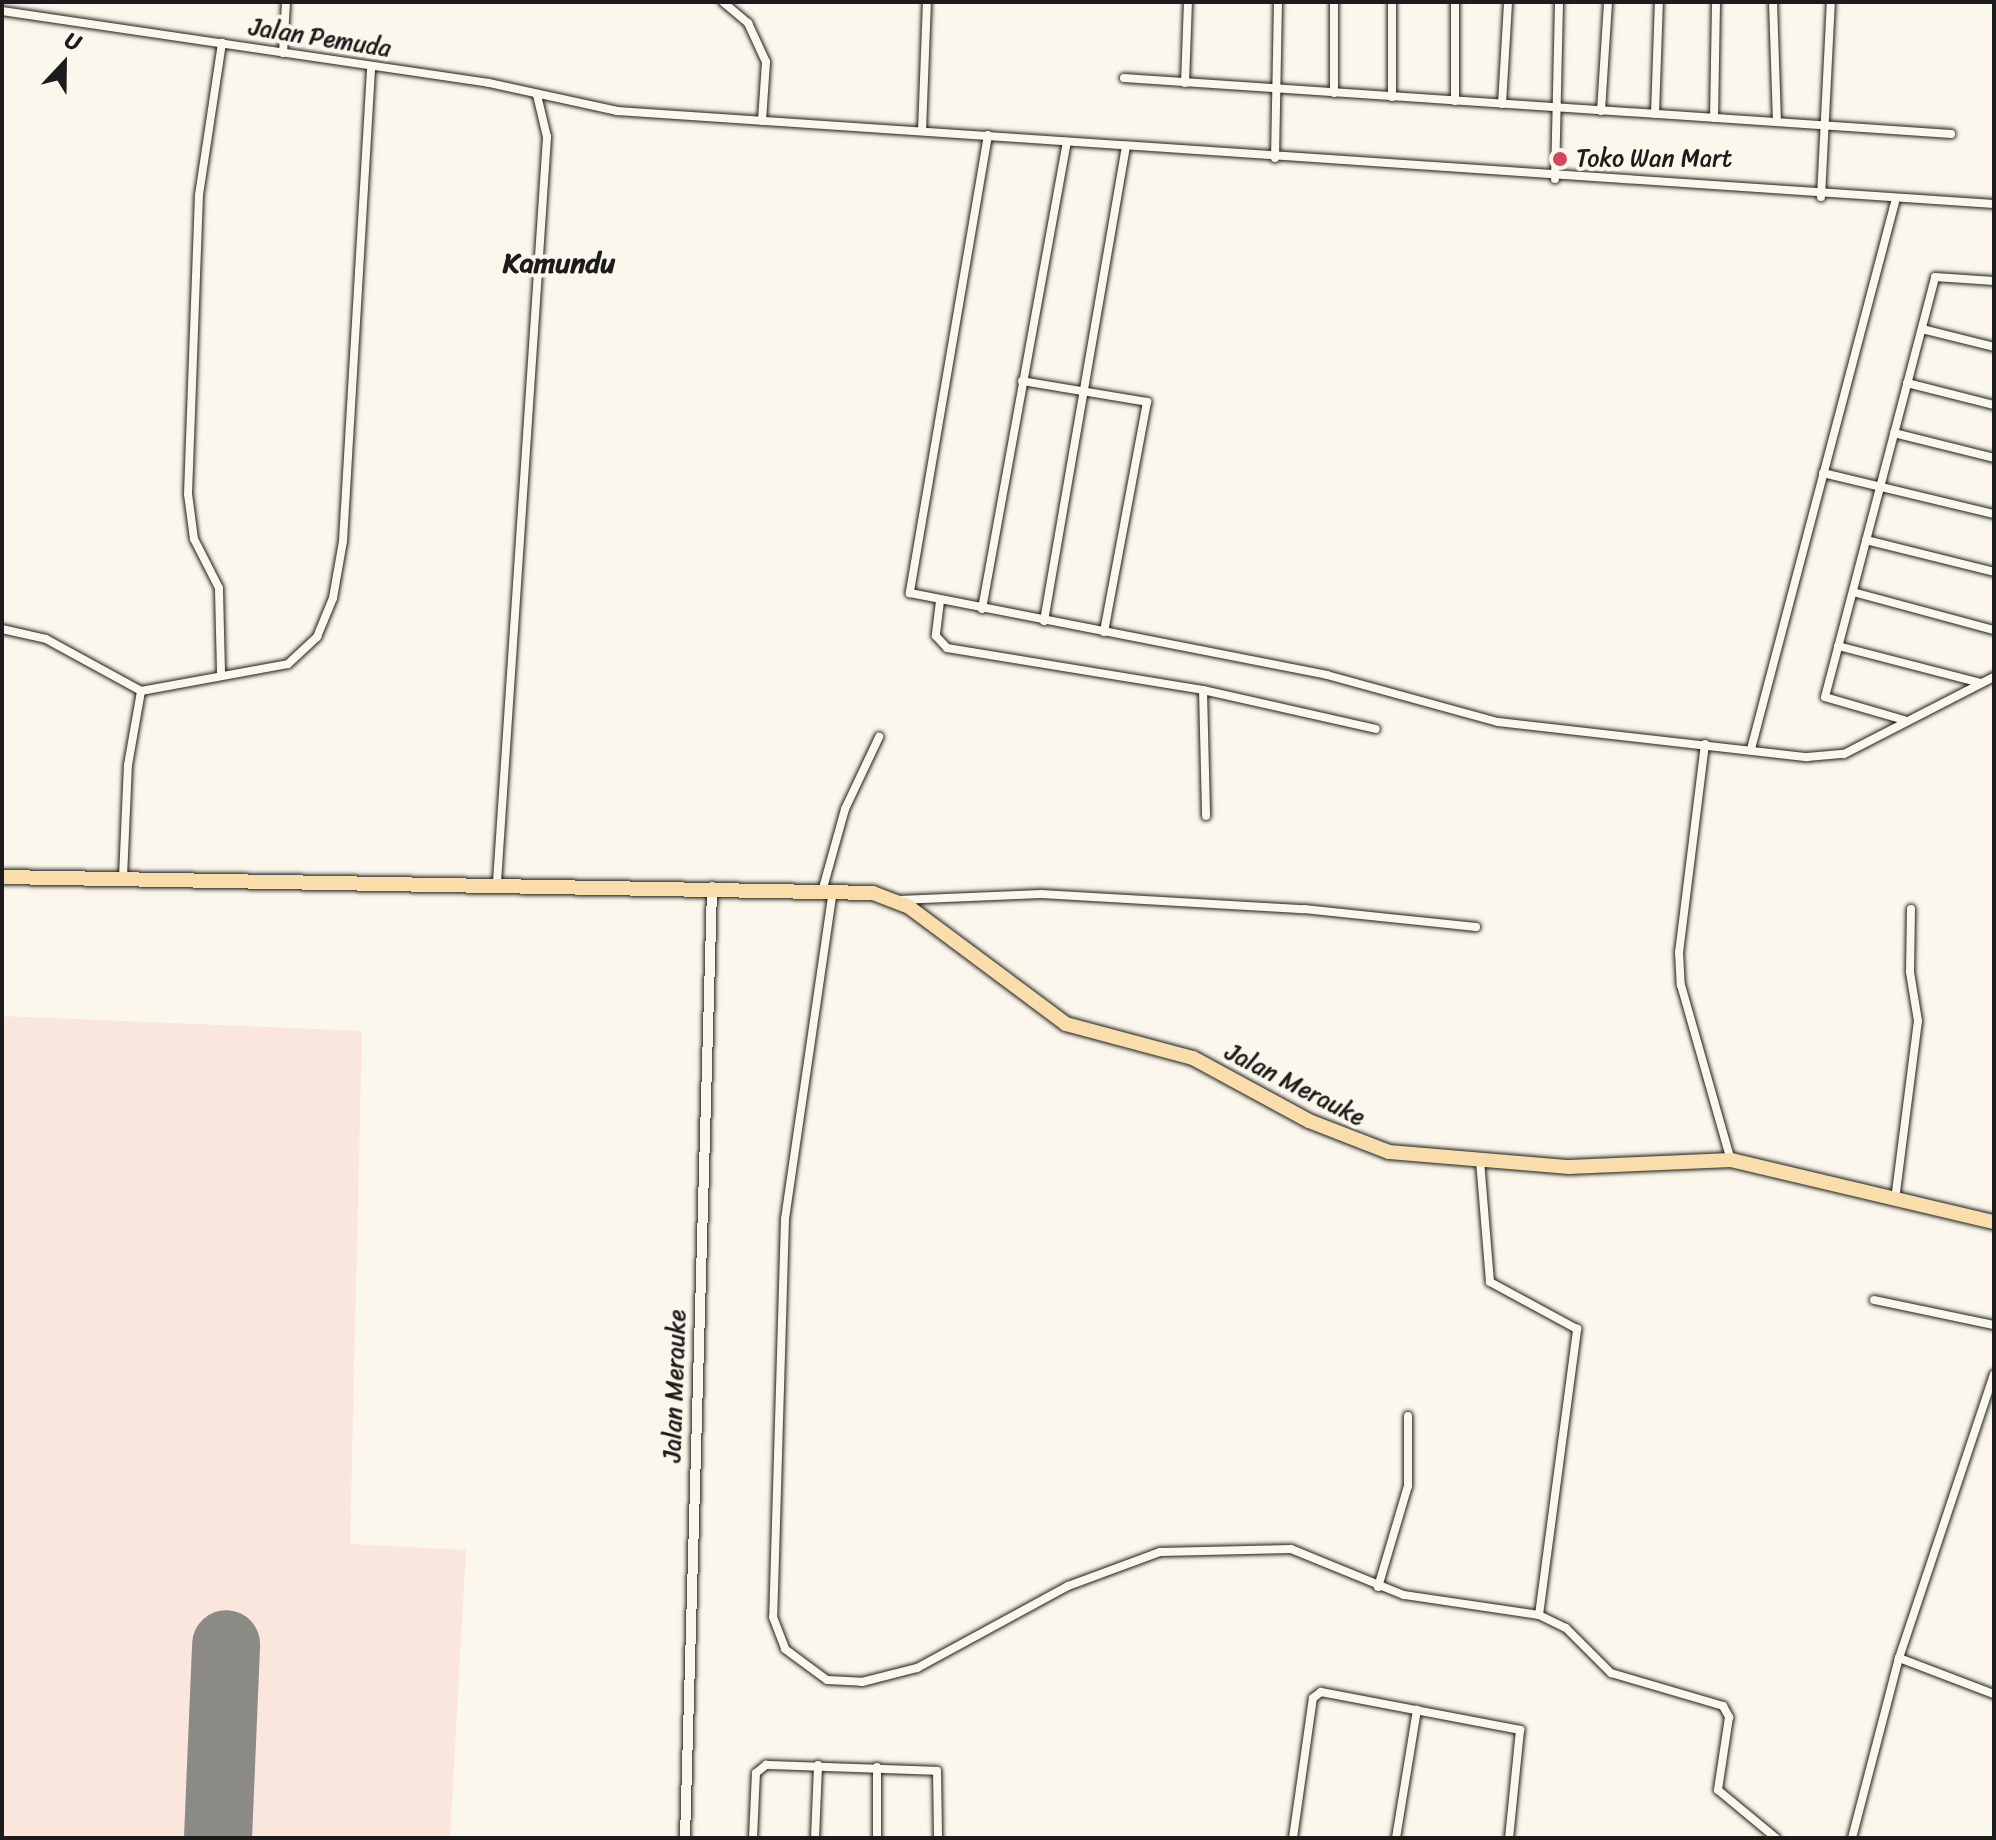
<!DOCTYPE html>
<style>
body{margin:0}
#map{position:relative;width:1996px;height:1840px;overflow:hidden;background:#fbf7ec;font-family:Sriracha,sans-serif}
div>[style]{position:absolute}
.built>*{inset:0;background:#fbe6dd}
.runway>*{height:68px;margin:-34px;padding:0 34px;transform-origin:34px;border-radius:34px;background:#8c8a84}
.roads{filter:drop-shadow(0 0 2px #1c1c1c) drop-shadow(0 0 2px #1c1c1c)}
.minor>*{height:8px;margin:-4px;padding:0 4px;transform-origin:4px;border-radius:4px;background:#fbf7ec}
.tertiary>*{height:10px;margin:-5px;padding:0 5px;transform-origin:5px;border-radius:5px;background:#fbf7ec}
.trunk>*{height:14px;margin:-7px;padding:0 7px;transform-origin:7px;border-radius:7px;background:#f9deab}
.dots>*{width:22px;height:22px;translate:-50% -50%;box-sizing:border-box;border:4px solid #fbf7ec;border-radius:50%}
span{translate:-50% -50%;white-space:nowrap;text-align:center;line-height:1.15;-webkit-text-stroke:8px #fbf7ec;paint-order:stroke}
.street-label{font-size:24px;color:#1c1c1c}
.poi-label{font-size:24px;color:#1c1c1c}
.left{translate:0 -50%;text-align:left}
.quarter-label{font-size:28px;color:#1c1c1c;font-weight:700}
.frame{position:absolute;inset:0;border:4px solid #1c1c1c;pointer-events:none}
.north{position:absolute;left:24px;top:24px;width:80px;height:80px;-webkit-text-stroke:6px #fbf7ec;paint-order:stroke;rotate:22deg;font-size:22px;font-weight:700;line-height:32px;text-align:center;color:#1c1c1c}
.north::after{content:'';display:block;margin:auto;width:28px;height:36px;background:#1c1c1c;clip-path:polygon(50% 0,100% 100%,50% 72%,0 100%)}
</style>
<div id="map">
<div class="built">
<i style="clip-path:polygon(2px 1016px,362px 1031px,350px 1544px,466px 1550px,450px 1838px,2px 1838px)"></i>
</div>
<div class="runway">
<i style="left:218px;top:1838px;width:194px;rotate:-87.6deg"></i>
</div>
<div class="roads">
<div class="minor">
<i style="left:723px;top:2px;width:33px;rotate:40deg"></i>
<i style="left:748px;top:23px;width:43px;rotate:65.2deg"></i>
<i style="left:766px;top:62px;width:59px;rotate:93.9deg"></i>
<i style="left:1455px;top:2px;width:99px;rotate:90deg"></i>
<i style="left:1773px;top:2px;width:120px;rotate:88.1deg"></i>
<i style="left:2px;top:11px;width:492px;rotate:8.4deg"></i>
<i style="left:489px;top:83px;width:131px;rotate:12.3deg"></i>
<i style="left:617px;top:111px;width:1380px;rotate:3.86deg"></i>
<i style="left:283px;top:53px;width:51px;rotate:-86.6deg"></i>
<i style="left:1124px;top:78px;width:829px;rotate:3.87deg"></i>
<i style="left:1185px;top:83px;width:81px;rotate:-87.9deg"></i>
<i style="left:1334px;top:93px;width:91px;rotate:-90deg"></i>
<i style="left:1392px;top:97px;width:95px;rotate:-90deg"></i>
<i style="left:1502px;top:104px;width:102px;rotate:-86.6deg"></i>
<i style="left:1601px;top:111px;width:109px;rotate:-86.3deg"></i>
<i style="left:1655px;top:114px;width:112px;rotate:-88deg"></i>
<i style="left:1714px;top:118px;width:116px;rotate:-89deg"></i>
<i style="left:922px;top:131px;width:129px;rotate:-87.8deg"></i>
<i style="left:988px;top:135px;width:465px;rotate:99.7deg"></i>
<i style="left:910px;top:593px;width:425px;rotate:11.1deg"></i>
<i style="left:1327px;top:675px;width:177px;rotate:15.4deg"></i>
<i style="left:1498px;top:722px;width:311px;rotate:6.5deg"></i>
<i style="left:1807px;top:757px;width:37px;rotate:-5deg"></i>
<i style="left:1844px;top:754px;width:169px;rotate:-27.2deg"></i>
<i style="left:1275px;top:158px;width:156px;rotate:-88.9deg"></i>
<i style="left:1555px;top:179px;width:177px;rotate:-88.7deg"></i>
<i style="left:1821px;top:197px;width:195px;rotate:-87.1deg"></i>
<i style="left:1922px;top:329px;width:74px;rotate:14deg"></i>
<i style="left:1022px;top:381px;width:127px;rotate:9.5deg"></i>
<i style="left:1147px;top:402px;width:234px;rotate:100.6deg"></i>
<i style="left:1907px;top:383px;width:90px;rotate:14.2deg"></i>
<i style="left:1894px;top:433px;width:103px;rotate:14deg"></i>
<i style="left:1823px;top:473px;width:176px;rotate:13.5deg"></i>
<i style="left:1866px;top:540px;width:132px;rotate:14deg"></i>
<i style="left:1853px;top:592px;width:146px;rotate:15.1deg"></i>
<i style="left:940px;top:601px;width:35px;rotate:97deg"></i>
<i style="left:936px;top:636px;width:16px;rotate:47deg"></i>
<i style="left:947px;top:648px;width:259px;rotate:9.3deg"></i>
<i style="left:1203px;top:690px;width:177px;rotate:12.7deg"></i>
<i style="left:982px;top:609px;width:475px;rotate:-79.7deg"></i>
<i style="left:1044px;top:621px;width:482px;rotate:-80.2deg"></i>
<i style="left:2px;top:629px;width:45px;rotate:12.8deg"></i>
<i style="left:46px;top:639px;width:108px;rotate:28.7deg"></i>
<i style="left:141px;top:691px;width:149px;rotate:-10.4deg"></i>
<i style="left:288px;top:664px;width:40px;rotate:-43deg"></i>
<i style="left:317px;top:637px;width:42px;rotate:-67.7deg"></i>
<i style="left:333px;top:598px;width:58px;rotate:-80deg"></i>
<i style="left:343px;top:541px;width:475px;rotate:-86.6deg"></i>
<i style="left:1838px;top:646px;width:148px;rotate:14.5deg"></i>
<i style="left:221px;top:672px;width:84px;rotate:-91.4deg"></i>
<i style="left:219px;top:588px;width:55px;rotate:-117deg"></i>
<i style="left:194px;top:539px;width:45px;rotate:-97.6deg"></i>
<i style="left:188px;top:494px;width:299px;rotate:-87.9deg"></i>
<i style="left:199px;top:195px;width:154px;rotate:-81.4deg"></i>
<i style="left:1203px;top:690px;width:126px;rotate:88.6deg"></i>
<i style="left:1904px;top:720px;width:82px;rotate:-163.8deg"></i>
<i style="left:1825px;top:697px;width:434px;rotate:-75.3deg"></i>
<i style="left:1935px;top:277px;width:59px;rotate:3.9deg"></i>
<i style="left:1705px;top:744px;width:210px;rotate:97.1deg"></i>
<i style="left:1679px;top:952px;width:33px;rotate:87deg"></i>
<i style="left:1681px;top:985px;width:182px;rotate:74.1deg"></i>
<i style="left:1751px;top:749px;width:566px;rotate:-75.25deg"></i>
<i style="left:123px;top:878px;width:113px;rotate:-87.5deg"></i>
<i style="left:128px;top:765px;width:75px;rotate:-80deg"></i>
<i style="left:497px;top:882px;width:747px;rotate:-86.16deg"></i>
<i style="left:547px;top:137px;width:43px;rotate:-103.4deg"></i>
<i style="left:823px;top:888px;width:82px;rotate:-74.4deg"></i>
<i style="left:845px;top:809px;width:80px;rotate:-64.7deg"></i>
<i style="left:833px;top:890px;width:332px;rotate:98.3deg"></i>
<i style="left:785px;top:1219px;width:398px;rotate:91.7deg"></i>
<i style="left:773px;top:1617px;width:34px;rotate:69deg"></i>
<i style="left:785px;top:1649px;width:52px;rotate:36.4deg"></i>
<i style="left:827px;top:1680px;width:35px;rotate:3deg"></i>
<i style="left:862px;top:1682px;width:57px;rotate:-14.3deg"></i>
<i style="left:917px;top:1668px;width:172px;rotate:-28.5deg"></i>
<i style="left:1068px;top:1586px;width:98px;rotate:-20.3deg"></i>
<i style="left:1160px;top:1552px;width:131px;rotate:-1.3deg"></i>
<i style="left:1291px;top:1549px;width:122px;rotate:22.2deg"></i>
<i style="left:1404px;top:1595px;width:136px;rotate:8.4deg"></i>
<i style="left:1539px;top:1615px;width:289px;rotate:-82.4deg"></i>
<i style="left:1577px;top:1329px;width:99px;rotate:-151.6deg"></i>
<i style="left:1490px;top:1282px;width:121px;rotate:-94.7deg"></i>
<i style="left:899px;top:900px;width:142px;rotate:-2.4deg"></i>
<i style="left:1041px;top:894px;width:263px;rotate:3.3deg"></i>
<i style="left:1304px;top:909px;width:173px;rotate:6deg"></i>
<i style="left:1895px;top:1200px;width:180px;rotate:-82.7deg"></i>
<i style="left:1918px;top:1021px;width:50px;rotate:-99.3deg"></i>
<i style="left:1910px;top:972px;width:63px;rotate:-89.1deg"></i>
<i style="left:1874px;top:1300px;width:123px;rotate:11.8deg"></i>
<i style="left:1378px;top:1587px;width:105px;rotate:-73.5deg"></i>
<i style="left:1408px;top:1486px;width:70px;rotate:-90deg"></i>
<i style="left:1539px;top:1615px;width:30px;rotate:26deg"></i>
<i style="left:1566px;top:1628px;width:64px;rotate:45deg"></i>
<i style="left:1611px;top:1673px;width:117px;rotate:16.4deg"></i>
<i style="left:1723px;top:1706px;width:13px;rotate:61deg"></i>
<i style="left:1729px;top:1717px;width:74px;rotate:98.6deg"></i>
<i style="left:1718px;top:1790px;width:75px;rotate:39.6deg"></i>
<i style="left:1899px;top:1658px;width:102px;rotate:20.8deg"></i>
<i style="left:753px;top:1838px;width:65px;rotate:-87.4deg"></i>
<i style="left:756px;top:1773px;width:13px;rotate:-39deg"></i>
<i style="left:766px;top:1765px;width:171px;rotate:2deg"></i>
<i style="left:937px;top:1771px;width:67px;rotate:89.1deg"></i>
<i style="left:815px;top:1838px;width:73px;rotate:-87.6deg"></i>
<i style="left:877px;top:1838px;width:71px;rotate:-90deg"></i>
<i style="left:1293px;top:1838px;width:141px;rotate:-81.9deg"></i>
<i style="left:1313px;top:1698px;width:10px;rotate:-37deg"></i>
<i style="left:1321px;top:1692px;width:203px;rotate:10.8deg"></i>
<i style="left:1520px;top:1730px;width:109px;rotate:95.8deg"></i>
<i style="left:1396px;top:1838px;width:130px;rotate:-80.7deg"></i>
<i style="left:1852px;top:1838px;width:186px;rotate:-75.4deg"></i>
<i style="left:1899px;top:1658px;width:299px;rotate:-71.5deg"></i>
</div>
<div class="tertiary">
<i style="left:685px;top:1838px;width:951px;rotate:-88.37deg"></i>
</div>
<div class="trunk">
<i style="left:2px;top:877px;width:871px;rotate:1.05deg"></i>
<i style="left:873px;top:893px;width:39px;rotate:21deg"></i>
<i style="left:909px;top:907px;width:196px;rotate:36.7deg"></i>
<i style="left:1066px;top:1024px;width:131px;rotate:15deg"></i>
<i style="left:1193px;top:1058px;width:132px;rotate:28.5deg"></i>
<i style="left:1309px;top:1121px;width:86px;rotate:21.2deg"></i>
<i style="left:1389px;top:1152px;width:181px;rotate:4.8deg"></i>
<i style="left:1569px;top:1167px;width:162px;rotate:-2.5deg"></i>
<i style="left:1731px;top:1160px;width:270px;rotate:13.3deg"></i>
</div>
</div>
<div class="dots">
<i style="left:1560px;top:159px;background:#d1495b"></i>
</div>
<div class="street-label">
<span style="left:320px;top:38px;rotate:9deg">Jalan Pemuda</span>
<span style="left:1295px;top:1085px;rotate:27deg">Jalan Merauke</span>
<span style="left:675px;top:1386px;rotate:-88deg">Jalan Merauke</span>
</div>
<div class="poi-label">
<span class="left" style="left:1576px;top:159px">Toko Wan Mart</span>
</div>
<div class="quarter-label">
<span style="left:559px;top:263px">Kamundu</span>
</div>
<div class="frame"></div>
<div class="north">U</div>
</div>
